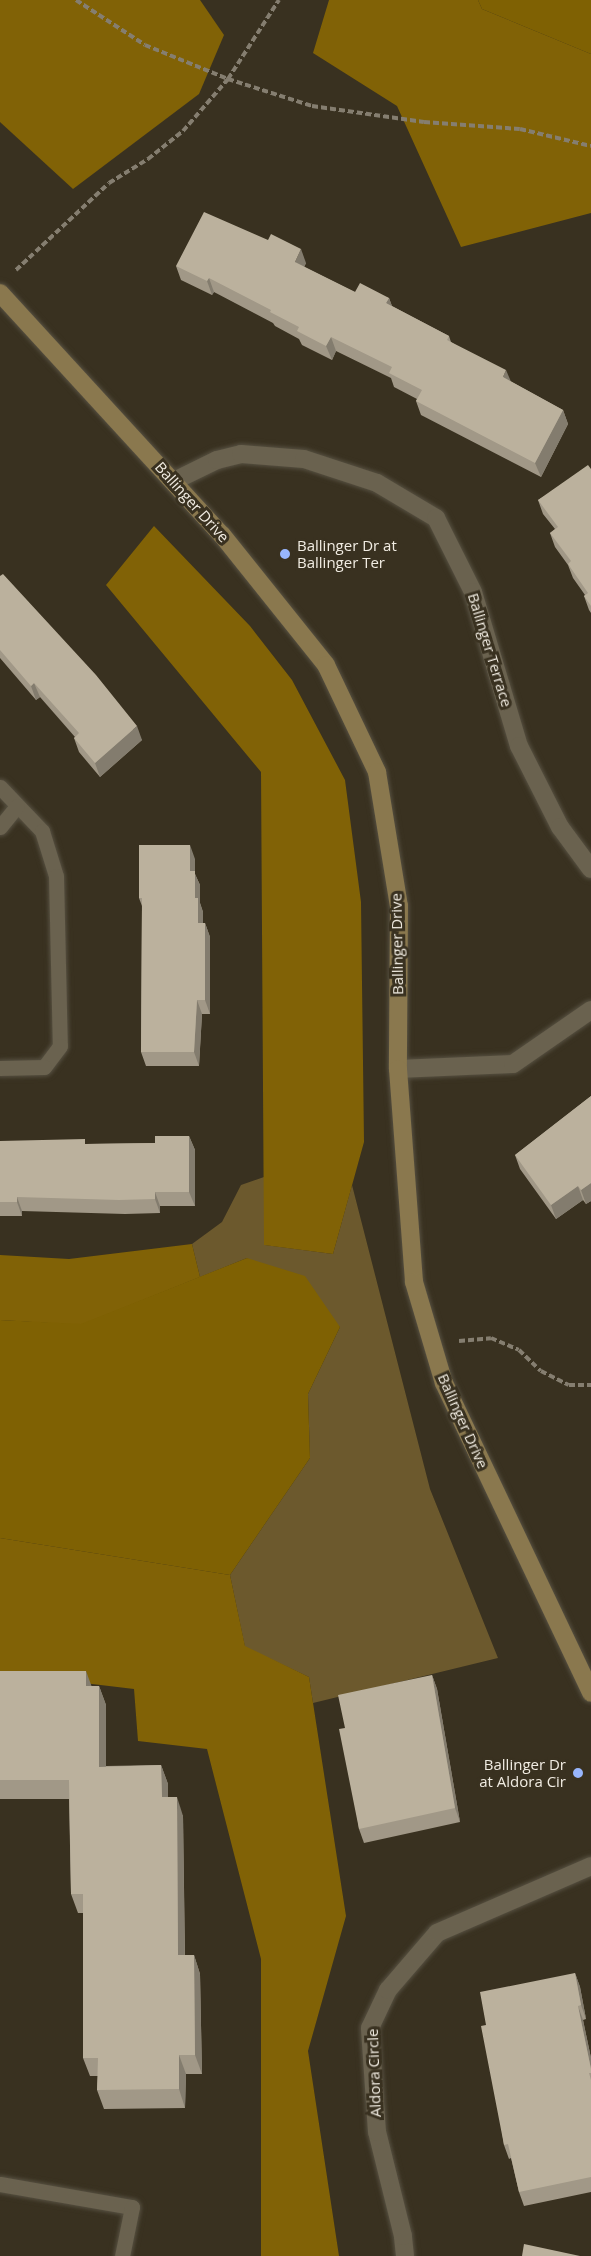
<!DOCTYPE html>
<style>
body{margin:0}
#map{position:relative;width:591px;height:2256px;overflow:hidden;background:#393120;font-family:"Open Sans",sans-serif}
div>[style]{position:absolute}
.green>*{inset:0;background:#6c592d}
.forest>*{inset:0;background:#816206}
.water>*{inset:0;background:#7f6103}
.path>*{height:4px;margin-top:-2px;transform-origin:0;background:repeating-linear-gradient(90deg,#857e70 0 6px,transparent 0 9px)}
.roads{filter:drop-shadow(0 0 2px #565041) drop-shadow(0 0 2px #565041)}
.lane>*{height:15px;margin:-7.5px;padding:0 7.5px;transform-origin:7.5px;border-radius:7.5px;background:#6a624f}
.street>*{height:18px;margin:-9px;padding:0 9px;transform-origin:9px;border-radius:9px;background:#6a624f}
.secondary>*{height:18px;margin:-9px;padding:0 9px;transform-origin:9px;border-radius:9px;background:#8a784e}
.wall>*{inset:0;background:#a19887}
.shaded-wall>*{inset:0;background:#837c6e}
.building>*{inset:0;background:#bbb19d}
.dots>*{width:16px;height:16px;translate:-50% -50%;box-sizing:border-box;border:3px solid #393120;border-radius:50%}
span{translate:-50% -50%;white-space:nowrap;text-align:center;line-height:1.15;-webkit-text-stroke:6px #393120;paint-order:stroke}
.street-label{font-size:15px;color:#f1ece2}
.poi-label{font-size:15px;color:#f1ece2}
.left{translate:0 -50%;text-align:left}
.right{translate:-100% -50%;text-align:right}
</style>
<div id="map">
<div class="green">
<i style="clip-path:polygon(264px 1177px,265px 1245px,333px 1254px,352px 1185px,430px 1489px,498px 1658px,313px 1703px,309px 1677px,245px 1647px,230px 1575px,310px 1458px,308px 1394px,340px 1327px,247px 1258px,200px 1277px,192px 1244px,222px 1222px,241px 1185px)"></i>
</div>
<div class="forest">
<i style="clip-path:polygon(0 0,200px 0,224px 35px,199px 94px,73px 189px,0 122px)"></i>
<i style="clip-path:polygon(329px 0,478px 0,482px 9px,591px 54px,591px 213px,461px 247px,397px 106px,313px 53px)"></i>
<i style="clip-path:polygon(154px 526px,250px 626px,292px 680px,345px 780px,361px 902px,364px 1142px,333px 1254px,264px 1245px,261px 772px,106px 585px)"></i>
<i style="clip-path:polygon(192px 1244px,200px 1277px,81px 1325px,0 1320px,0 1255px,69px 1259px)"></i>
<i style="clip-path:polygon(0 1538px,230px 1575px,245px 1646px,309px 1677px,346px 1916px,308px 2051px,339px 2256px,261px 2256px,261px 1959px,207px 1749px,138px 1741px,134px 1689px,0 1673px)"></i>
</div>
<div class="water">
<i style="clip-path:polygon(478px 0,591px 0,591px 54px,482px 9px)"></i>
<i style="clip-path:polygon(247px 1258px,305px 1276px,340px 1327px,308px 1394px,310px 1458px,230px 1575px,0 1538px,0 1320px,81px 1324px)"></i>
</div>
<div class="path">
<i style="left:76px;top:0;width:82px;rotate:33.1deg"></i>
<i style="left:145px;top:45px;width:90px;rotate:22.3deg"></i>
<i style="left:228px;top:79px;width:94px;rotate:-57.2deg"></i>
<i style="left:16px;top:270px;width:127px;rotate:-43.1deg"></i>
<i style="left:109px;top:183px;width:46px;rotate:-31.6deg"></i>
<i style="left:148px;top:159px;width:45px;rotate:-38.7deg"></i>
<i style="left:183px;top:131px;width:69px;rotate:-49.1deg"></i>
<i style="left:228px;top:79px;width:88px;rotate:17.8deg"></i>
<i style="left:312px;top:106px;width:113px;rotate:8.1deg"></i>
<i style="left:424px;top:122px;width:96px;rotate:4.2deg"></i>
<i style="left:520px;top:129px;width:73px;rotate:13.5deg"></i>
<i style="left:459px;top:1341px;width:32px;rotate:-5deg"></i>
<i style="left:491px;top:1338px;width:30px;rotate:23deg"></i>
<i style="left:519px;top:1350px;width:30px;rotate:44deg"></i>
<i style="left:541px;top:1371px;width:31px;rotate:27deg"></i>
<i style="left:569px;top:1385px;width:22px"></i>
</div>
<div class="roads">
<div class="lane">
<i style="left:0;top:787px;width:61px;rotate:46.3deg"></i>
<i style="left:42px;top:831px;width:47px;rotate:72.7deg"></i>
<i style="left:56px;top:876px;width:170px;rotate:88.7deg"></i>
<i style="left:60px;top:1046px;width:26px;rotate:127deg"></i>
<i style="left:44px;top:1067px;width:44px;rotate:178.7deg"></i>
<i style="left:0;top:827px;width:27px;rotate:-51deg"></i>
<i style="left:0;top:2184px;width:134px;rotate:9.9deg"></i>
<i style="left:132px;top:2207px;width:50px;rotate:101.5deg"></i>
</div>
<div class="street">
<i style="left:174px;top:481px;width:48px;rotate:-26deg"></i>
<i style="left:217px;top:460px;width:25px;rotate:-14deg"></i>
<i style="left:241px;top:454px;width:63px;rotate:4.5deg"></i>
<i style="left:304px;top:459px;width:77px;rotate:18.2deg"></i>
<i style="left:377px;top:483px;width:69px;rotate:30.7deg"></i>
<i style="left:436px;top:518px;width:83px;rotate:63.4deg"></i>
<i style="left:473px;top:592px;width:161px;rotate:73.4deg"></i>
<i style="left:519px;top:746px;width:91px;rotate:63.2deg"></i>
<i style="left:560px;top:827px;width:52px;rotate:53.6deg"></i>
<i style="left:398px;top:1069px;width:115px;rotate:-2.5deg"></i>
<i style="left:513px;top:1064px;width:95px;rotate:-34.7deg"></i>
<i style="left:405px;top:2256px;width:20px;rotate:-96deg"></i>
<i style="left:403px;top:2236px;width:107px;rotate:-104deg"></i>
<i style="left:377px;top:2132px;width:104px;rotate:-93.9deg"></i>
<i style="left:370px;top:2028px;width:42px;rotate:-64.7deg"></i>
<i style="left:388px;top:1990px;width:75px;rotate:-49.3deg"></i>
<i style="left:437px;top:1933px;width:168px;rotate:-23.5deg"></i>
</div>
<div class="secondary">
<i style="left:0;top:293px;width:328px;rotate:47.5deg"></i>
<i style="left:222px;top:535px;width:166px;rotate:51.3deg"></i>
<i style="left:326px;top:665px;width:119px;rotate:64.5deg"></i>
<i style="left:377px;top:772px;width:136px;rotate:80.7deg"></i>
<i style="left:399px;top:906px;width:163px;rotate:90.4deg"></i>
<i style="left:398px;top:1069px;width:214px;rotate:85.7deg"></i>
<i style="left:414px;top:1282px;width:105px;rotate:73.5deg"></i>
<i style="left:444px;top:1383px;width:343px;rotate:64.6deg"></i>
</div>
</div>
<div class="wall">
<i style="clip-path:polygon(306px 263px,304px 267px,355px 292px,389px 298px,392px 306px,449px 336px,451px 342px,510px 381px,563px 410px,568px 424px,541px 477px,421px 415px,416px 401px,417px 399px,394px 387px,391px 378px,336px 351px,332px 360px,302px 345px,299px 339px,275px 326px,273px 323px,214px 292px,212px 295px,181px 280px,176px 266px)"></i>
<i style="clip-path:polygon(591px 469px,591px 613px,589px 610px,584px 596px,585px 595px,573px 578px,568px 565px,555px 547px,550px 533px,555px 529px,543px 514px,538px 500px)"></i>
<i style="clip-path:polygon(0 576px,142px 740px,100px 777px,79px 752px,74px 738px,75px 737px,40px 697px,36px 700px,0 658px)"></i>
<i style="clip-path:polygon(195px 859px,195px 874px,200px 885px,200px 903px,203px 912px,203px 923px,205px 923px,210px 937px,210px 1014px,202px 1014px,199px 1066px,146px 1066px,141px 1052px,142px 906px,139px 898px)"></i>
<i style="clip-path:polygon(591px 1096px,591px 1201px,586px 1204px,583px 1200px,556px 1219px,520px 1169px,515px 1155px)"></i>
<i style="clip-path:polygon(189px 1136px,195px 1150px,195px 1206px,160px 1206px,160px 1213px,125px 1214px,22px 1211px,22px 1216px,0 1216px,0 1141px,86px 1144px,155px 1143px)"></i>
<i style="clip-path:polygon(0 1671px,91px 1686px,99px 1686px,106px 1705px,106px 1766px,161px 1765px,168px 1784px,168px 1797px,183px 1816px,185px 1955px,194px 1955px,200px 1974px,202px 2074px,186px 2074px,185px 2108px,104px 2109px,97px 2090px,98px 2076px,90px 2076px,83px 2058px,83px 1913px,78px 1913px,71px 1894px,69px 1799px,0 1799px)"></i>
<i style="clip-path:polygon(432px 1675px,437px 1689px,460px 1822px,364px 1843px,359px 1829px,345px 1728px)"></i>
<i style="clip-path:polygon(575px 1973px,580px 1987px,586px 2019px,583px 2020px,591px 2058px,591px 2192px,524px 2206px,519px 2192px,511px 2158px,509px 2159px,504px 2145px,486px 2025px)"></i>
</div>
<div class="shaded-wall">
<i style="clip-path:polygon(301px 249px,306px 263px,300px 276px,295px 262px)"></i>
<i style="clip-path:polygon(209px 278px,214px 292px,212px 295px,207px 281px)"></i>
<i style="clip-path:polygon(389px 298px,394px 312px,386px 303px)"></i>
<i style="clip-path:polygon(331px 337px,336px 351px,332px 360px,326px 346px)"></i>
<i style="clip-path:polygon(506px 370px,512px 384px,503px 377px)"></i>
<i style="clip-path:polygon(563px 410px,568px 424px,541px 477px,535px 463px)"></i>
<i style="clip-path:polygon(34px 683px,40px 697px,36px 700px,31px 686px)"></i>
<i style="clip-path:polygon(137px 726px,142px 740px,100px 777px,95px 763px)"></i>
<i style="clip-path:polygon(190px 845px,195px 859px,195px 874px,200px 885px,200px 903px,203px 912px,203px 937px,198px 923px,190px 871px)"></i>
<i style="clip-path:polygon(205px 923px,210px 937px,210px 1014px,205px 1000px)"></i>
<i style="clip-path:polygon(197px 1000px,202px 1014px,199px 1066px,194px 1052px)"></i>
<i style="clip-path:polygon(189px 1136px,195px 1150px,195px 1206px,189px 1192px)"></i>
<i style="clip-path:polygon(591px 1183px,591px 1201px,586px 1204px,581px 1190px)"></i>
<i style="clip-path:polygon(578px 1186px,583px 1200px,556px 1219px,551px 1205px)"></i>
<i style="clip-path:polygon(155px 1192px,160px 1206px,160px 1213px,155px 1199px)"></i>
<i style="clip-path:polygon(17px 1197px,22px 1211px,22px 1216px,17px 1202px)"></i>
<i style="clip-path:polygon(86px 1671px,93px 1690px,86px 1686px)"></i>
<i style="clip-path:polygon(432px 1675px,437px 1689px,460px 1822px,455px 1808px)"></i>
<i style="clip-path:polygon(99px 1686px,106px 1705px,106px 1785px,99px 1767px)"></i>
<i style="clip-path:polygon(161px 1765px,168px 1784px,168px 1816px,162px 1797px)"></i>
<i style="clip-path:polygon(177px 1797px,183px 1816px,185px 1974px,178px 1955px)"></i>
<i style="clip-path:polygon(194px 1955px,200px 1974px,202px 2074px,195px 2055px)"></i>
<i style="clip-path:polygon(575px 1973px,580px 1987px,586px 2019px,581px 2005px)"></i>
<i style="clip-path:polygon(578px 2006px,583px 2020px,591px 2058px,591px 2069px)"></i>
<i style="clip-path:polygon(179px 2055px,186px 2074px,185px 2108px,179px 2089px)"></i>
</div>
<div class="building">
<i style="clip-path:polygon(204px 212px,268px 240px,271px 234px,301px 249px,295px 262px,355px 292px,360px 283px,389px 298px,386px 303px,449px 336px,447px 340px,506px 370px,503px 377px,563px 410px,535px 463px,416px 401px,422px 390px,389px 373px,392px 367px,331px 337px,326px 346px,297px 331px,299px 327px,270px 312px,271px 310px,209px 278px,207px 281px,176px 266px)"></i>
<i style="clip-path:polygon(588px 465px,591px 469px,591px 606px,584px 596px,588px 593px,568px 564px,571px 561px,550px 533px,558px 527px,538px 500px)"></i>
<i style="clip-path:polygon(3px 574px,96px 675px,137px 726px,95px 763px,74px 738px,79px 733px,34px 683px,31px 686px,0 650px,0 576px)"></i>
<i style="clip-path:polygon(139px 845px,190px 845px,190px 871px,195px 871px,195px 898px,198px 898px,198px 923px,205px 923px,205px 1000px,197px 1000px,194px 1052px,141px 1052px,142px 898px,139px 898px)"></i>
<i style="clip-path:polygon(591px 1096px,591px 1183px,581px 1190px,578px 1186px,551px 1205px,515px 1155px)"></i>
<i style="clip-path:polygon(155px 1136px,189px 1136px,189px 1192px,155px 1192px,155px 1199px,119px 1200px,17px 1197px,17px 1202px,0 1202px,0 1141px,85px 1139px,85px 1144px,155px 1143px)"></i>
<i style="clip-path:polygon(0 1671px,86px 1671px,86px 1686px,99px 1686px,99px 1767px,161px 1765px,162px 1797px,177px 1797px,178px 1955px,194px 1955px,195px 2055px,179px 2055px,179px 2089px,97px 2090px,98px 2058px,83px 2058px,83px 1894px,71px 1894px,69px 1780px,0 1780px)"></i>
<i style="clip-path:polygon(432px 1675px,455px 1808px,359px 1829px,339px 1729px,345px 1728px,338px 1695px)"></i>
<i style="clip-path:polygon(575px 1973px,581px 2005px,578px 2006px,591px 2069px,591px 2073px,589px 2073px,591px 2080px,591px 2177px,519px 2192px,508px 2144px,504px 2145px,481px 2026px,486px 2025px,480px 1992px)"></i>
<i style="clip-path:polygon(524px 2244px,580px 2256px,522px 2256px)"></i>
</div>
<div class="dots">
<i style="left:285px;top:554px;background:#98b6fd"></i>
<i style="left:578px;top:1773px;background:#98b6fd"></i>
</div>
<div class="street-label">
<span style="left:192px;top:502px;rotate:48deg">Ballinger Drive</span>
<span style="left:490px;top:650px;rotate:73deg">Ballinger Terrace</span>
<span style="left:397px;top:944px;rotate:-91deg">Ballinger Drive</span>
<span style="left:463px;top:1421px;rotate:66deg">Ballinger Drive</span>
<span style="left:374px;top:2073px;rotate:-92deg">Aldora Circle</span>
</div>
<div class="poi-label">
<span class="left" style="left:297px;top:554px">Ballinger Dr at<br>Ballinger Ter</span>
<span class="right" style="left:566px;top:1773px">Ballinger Dr<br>at Aldora Cir</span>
</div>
</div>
